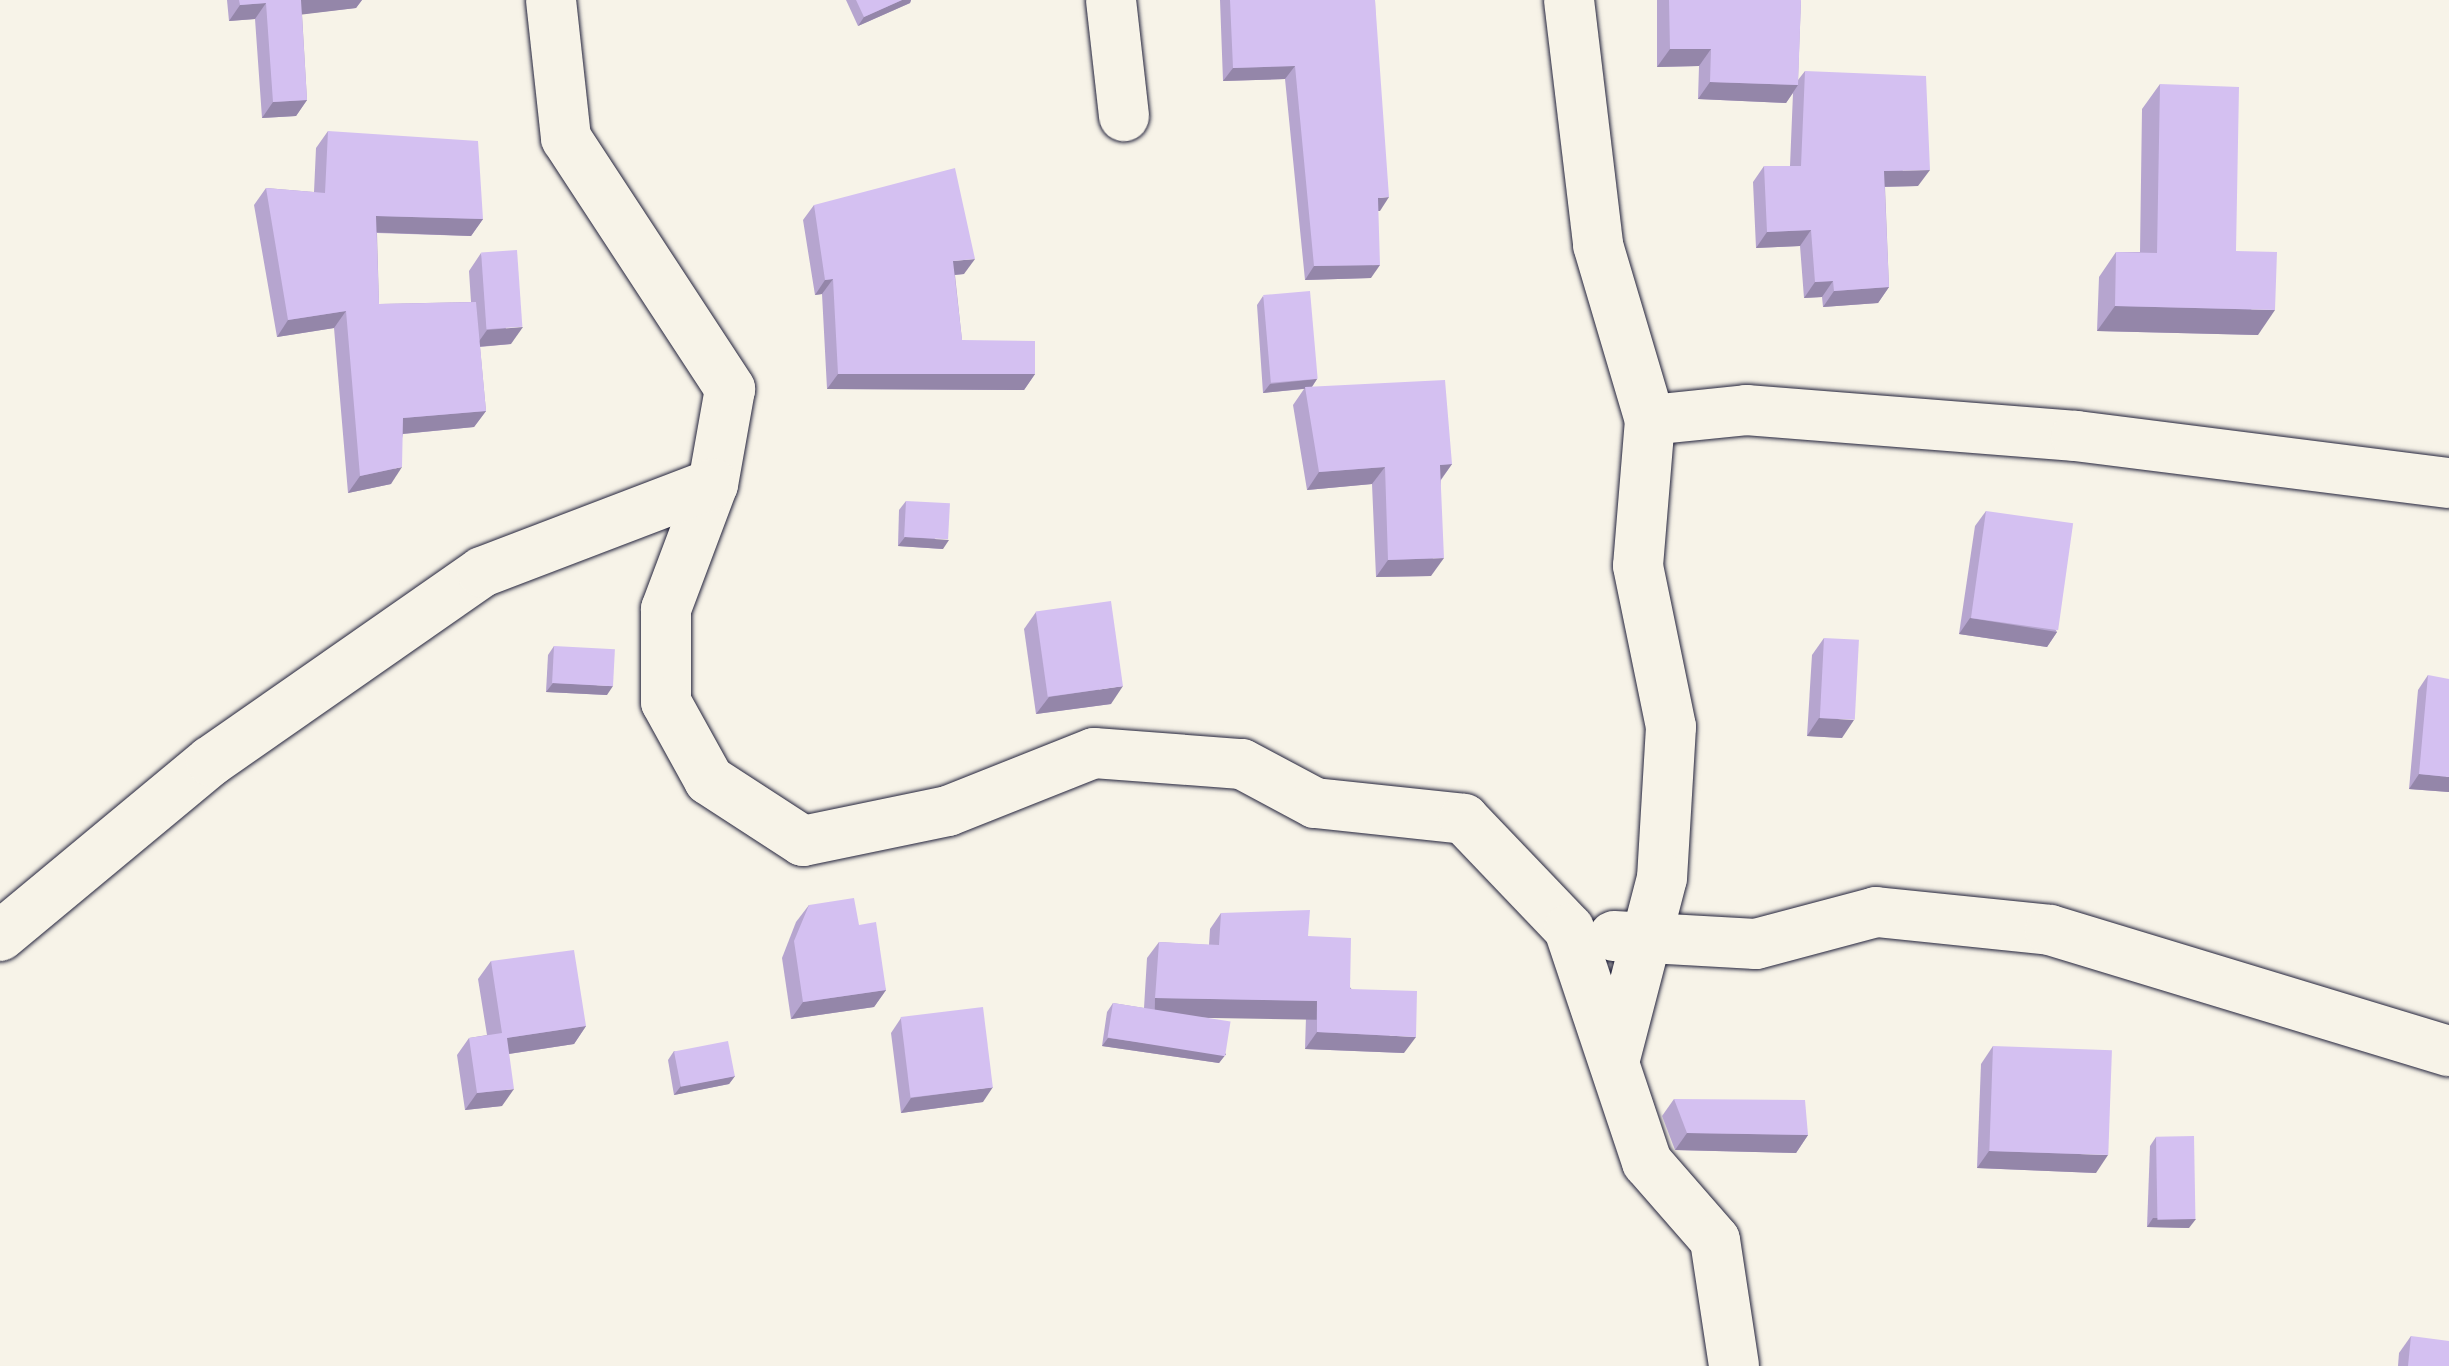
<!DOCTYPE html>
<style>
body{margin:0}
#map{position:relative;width:2449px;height:1366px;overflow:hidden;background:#f7f3e8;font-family:Pangolin,sans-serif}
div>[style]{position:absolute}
.roads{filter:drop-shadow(0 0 2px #22223b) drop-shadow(0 0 2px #22223b)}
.minor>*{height:50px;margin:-25px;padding:0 25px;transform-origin:25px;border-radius:25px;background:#f7f3e8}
.wall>*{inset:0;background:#b6a5cf}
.shaded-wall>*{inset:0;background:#9486a9;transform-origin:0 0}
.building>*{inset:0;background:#d4c0f1;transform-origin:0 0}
span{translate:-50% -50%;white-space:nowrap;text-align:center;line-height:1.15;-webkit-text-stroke:10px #f7f3e8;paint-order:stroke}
</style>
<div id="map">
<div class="roads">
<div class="minor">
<i style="left:551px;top:0;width:139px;rotate:83.8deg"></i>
<i style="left:566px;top:138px;width:300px;rotate:56.8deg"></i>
<i style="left:730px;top:389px;width:97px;rotate:100.1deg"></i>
<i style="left:713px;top:484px;width:134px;rotate:110.6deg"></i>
<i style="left:666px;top:609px;width:93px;rotate:90deg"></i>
<i style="left:666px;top:702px;width:89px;rotate:61.1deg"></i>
<i style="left:709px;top:780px;width:112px;rotate:33deg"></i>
<i style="left:803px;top:841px;width:148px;rotate:-11.7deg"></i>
<i style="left:948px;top:811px;width:157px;rotate:-21.7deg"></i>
<i style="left:1094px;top:753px;width:148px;rotate:4.3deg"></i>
<i style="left:1242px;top:764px;width:83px;rotate:28.1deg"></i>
<i style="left:1315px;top:803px;width:150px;rotate:6.1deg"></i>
<i style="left:1464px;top:819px;width:152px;rotate:46.3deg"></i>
<i style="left:1569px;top:929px;width:246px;rotate:71.5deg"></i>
<i style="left:1647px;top:1162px;width:103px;rotate:48.9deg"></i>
<i style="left:1715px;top:1240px;width:127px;rotate:81.4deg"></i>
<i style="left:1111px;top:0;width:117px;rotate:83.6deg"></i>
<i style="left:1569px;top:0;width:247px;rotate:83.2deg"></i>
<i style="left:1598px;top:245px;width:183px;rotate:73.5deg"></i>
<i style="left:1650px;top:420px;width:146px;rotate:94.7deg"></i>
<i style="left:1638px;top:566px;width:164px;rotate:78.4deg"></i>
<i style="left:1671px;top:727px;width:151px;rotate:93.4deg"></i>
<i style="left:1662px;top:878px;width:183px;rotate:104.6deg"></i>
<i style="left:1650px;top:420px;width:97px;rotate:-5.9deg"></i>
<i style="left:1746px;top:410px;width:331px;rotate:4.5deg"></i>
<i style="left:2076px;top:436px;width:376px;rotate:7.2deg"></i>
<i style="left:0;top:936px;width:274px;rotate:-39.7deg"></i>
<i style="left:211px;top:761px;width:330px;rotate:-34.9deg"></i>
<i style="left:482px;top:572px;width:247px;rotate:-20.9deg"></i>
<i style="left:1614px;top:936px;width:142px;rotate:3.2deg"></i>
<i style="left:1756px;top:944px;width:124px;rotate:-14.9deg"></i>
<i style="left:1876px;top:912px;width:175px;rotate:5.9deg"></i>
<i style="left:2050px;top:930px;width:417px;rotate:16.9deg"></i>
</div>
</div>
<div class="wall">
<i style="clip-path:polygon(227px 0,362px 0,356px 8px,302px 14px,307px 100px,296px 116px,262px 118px,255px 19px,229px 21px)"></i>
<i style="clip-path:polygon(846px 0,911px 0,910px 3px,858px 26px)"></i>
<i style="clip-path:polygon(1220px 0,1375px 0,1380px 211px,1378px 211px,1371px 278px,1305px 280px,1285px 79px,1223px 81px)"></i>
<i style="clip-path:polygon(1657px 0,1801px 0,1798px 80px,1805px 71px,1918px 186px,1885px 187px,1889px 287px,1878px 303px,1823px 307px,1822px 297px,1804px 298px,1800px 246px,1756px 248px,1753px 182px,1764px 166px,1790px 166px,1793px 93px,1786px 103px,1698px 99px,1699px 66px,1657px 67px)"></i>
<i style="clip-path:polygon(2160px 84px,2236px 251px,2258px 335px,2097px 331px,2099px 277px,2116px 252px,2140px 252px,2142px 109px)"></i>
<i style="clip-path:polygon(328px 131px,483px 219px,471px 236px,377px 233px,379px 304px,471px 302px,469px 271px,481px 253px,511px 344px,480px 347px,486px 411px,474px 427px,403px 434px,391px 484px,348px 493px,334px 328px,277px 337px,254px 205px,266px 188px,314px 192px,316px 148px)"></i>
<i style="clip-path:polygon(814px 205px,964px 274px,955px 275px,962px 340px,1035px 374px,1024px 390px,827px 389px,822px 294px,815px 295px,803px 220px)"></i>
<i style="clip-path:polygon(1263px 296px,1317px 379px,1312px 387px,1452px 464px,1441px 480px,1431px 576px,1376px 577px,1372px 484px,1307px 490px,1293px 405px,1304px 389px,1263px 393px,1257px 305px)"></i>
<i style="clip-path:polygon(906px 501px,943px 549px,898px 546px,899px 510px)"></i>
<i style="clip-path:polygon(1986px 511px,2057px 632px,2047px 647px,1959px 634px,1975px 526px)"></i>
<i style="clip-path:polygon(1036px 612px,1111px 704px,1036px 714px,1024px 629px)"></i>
<i style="clip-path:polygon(1824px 638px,1842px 738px,1807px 736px,1812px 655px)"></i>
<i style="clip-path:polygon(554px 646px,607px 695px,546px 692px,548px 655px)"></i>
<i style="clip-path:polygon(2428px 675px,2449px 792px,2409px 789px,2418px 690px)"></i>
<i style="clip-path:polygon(809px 905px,859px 925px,886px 990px,874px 1007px,791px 1019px,782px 958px,796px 922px)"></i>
<i style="clip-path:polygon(1221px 913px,1308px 936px,1404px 1053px,1305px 1049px,1306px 1017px,1186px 1015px,1226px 1054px,1219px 1063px,1102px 1046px,1107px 1012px,1113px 1003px,1144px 1008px,1147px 958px,1159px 942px,1209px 945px,1210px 929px)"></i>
<i style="clip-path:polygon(491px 961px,586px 1026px,574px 1044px,509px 1054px,502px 1106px,465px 1110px,457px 1055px,469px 1038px,487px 1035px,478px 979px)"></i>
<i style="clip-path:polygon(901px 1018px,983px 1102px,901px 1113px,891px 1033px)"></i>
<i style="clip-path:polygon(1993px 1046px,2096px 1173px,1977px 1168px,1981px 1064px)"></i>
<i style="clip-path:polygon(674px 1051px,735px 1076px,729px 1084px,674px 1095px,668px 1060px)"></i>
<i style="clip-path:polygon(1674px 1099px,1808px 1135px,1796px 1153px,1675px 1150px,1662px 1116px)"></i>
<i style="clip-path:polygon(2156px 1137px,2189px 1228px,2147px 1227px,2150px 1146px)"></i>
<i style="clip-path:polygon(2411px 1336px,2449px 1366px,2398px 1366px,2399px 1353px)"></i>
</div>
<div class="shaded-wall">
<i style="clip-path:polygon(301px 0,362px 0,356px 8px,290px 16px)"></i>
<i style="clip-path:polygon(902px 0,911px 0,910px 3px,858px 26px,864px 17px)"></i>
<i style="clip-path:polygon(266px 3px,255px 19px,229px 21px,240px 5px)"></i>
<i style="clip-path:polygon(1670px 49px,1711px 49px,1699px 66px,1657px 67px)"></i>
<i style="clip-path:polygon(1295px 66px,1285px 79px,1223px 81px,1233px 68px)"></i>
<i style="clip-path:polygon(1710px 82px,1798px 85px,1786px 103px,1698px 99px)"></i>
<i style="clip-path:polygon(307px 100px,296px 116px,262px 118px,273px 102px)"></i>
<i style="clip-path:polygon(1930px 170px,1918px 186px,1873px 187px,1884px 171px)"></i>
<i style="clip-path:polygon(1389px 197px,1380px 211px,1368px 211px,1378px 198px)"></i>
<i style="clip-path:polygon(376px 216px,483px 219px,471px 236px,365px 232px)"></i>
<i style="clip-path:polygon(1811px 230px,1800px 246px,1756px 248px,1767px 232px)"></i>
<i style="clip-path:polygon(975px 259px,964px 274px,942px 276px,953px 261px)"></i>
<i style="clip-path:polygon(1380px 265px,1371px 278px,1305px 280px,1314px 266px)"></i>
<i style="clip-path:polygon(833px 279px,822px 294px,815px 295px,825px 280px)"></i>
<i style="clip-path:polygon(1833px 281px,1822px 297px,1804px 298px,1815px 282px)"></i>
<i style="clip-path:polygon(1889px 287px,1878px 303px,1823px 307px,1834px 291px)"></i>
<i style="clip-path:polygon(2115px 306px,2275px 310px,2258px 335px,2097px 331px)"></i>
<i style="clip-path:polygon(346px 311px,334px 328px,277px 337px,288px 320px)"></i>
<i style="clip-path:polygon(523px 327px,511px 344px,475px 347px,487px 330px)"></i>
<i style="clip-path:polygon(838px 374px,1035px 374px,1024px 390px,827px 389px)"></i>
<i style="clip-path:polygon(1317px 379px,1311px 388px,1263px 393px,1270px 384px)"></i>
<i style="clip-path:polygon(486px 411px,474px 427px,391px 435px,403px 418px)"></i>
<i style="clip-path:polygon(1452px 464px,1439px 482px,1440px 465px)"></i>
<i style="clip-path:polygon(402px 467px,391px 484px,348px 493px,360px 476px)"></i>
<i style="clip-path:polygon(1385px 467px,1372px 484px,1307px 490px,1319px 472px)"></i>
<i style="clip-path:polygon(905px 537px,949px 540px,943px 549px,898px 546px)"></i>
<i style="clip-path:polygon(1444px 558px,1431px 576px,1376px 577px,1388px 560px)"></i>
<i style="clip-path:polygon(1970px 618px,2057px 632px,2047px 647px,1959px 634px)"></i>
<i style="clip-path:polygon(553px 683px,613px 686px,607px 695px,546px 692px)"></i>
<i style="clip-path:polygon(1123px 686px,1111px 704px,1036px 714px,1049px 697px)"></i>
<i style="clip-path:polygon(1819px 718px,1854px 720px,1842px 738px,1807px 736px)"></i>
<i style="clip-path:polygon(2419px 774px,2449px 777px,2449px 792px,2409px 789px)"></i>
<i style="clip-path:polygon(886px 990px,874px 1007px,791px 1019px,803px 1002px)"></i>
<i style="left:1155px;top:998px;width:162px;height:19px;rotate:1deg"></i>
<i style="clip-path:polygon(586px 1026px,574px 1044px,495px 1056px,507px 1038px)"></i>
<i style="clip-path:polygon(1317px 1032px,1416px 1037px,1404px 1053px,1305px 1049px)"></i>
<i style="clip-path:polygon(1108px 1038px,1226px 1054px,1219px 1063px,1102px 1046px)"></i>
<i style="clip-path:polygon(735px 1076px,729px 1084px,674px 1095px,681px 1086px)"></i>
<i style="clip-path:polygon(993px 1087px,983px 1102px,901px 1113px,911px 1098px)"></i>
<i style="clip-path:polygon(514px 1089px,502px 1106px,465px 1110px,477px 1093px)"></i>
<i style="clip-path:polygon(1687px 1133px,1808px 1135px,1796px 1153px,1675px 1150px)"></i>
<i style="clip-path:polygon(1989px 1151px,2108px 1155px,2096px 1173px,1977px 1168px)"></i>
<i style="clip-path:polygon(2153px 1218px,2196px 1219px,2189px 1228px,2147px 1227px)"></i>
</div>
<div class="building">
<i style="clip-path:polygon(239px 0,301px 0,307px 100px,273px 102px,266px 3px,240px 5px)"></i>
<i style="clip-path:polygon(856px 0,902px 0,864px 17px)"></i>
<i style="clip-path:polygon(1230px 0,1375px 0,1389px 197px,1378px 198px,1380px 265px,1314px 266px,1295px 66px,1233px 68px)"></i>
<i style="clip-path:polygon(1669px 0,1801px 0,1798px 85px,1710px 82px,1711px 49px,1670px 49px)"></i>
<i style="clip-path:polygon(1805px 71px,1926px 76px,1930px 170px,1884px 171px,1889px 287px,1834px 291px,1833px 281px,1815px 282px,1811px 230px,1767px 232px,1764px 166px,1801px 166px)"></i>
<i style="clip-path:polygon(2160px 84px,2239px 87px,2236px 251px,2277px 252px,2275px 310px,2115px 306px,2116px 252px,2157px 253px)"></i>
<i style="clip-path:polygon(328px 131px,478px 141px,483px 219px,376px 216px,379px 304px,476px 302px,486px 411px,403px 418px,402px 467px,360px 476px,346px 311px,288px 320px,266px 188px,325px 193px)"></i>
<i style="clip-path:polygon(955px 168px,975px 259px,953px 261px,962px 340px,1035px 341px,1035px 374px,838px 374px,833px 279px,825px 280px,814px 205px)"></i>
<i style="left:517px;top:250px;width:77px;height:36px;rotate:86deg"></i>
<i style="left:1310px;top:291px;width:88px;height:47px;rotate:85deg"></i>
<i style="clip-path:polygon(1445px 380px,1452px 464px,1440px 465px,1444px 558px,1388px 560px,1385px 467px,1319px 472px,1305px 387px)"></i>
<i style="left:906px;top:501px;width:44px;height:36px;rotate:3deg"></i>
<i style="left:1986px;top:511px;width:88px;height:108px;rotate:8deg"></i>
<i style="left:1111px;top:601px;width:86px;height:76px;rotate:82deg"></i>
<i style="left:1824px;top:638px;width:35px;height:80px;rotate:3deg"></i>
<i style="left:554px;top:646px;width:61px;height:37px;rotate:3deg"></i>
<i style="clip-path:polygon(2428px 675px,2449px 679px,2449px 777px,2419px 774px)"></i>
<i style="clip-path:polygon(854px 898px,859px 925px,876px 922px,886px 990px,803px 1002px,794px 941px,809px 905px)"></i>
<i style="clip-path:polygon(1310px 910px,1308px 936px,1351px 938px,1350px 989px,1417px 991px,1416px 1037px,1317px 1032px,1317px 1001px,1155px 998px,1159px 942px,1219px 945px,1221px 913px)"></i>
<i style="clip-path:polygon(574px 950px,586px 1026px,507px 1038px,514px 1089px,477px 1093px,469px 1038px,502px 1033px,491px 961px)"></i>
<i style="left:1113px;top:1003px;width:119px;height:35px;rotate:9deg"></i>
<i style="left:983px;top:1007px;width:81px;height:83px;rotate:83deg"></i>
<i style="left:728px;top:1041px;width:36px;height:55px;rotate:79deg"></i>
<i style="left:1993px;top:1046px;width:119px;height:105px;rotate:2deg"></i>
<i style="clip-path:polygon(1674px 1099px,1805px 1100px,1808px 1135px,1687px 1133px)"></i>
<i style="left:2194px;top:1136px;width:83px;height:38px;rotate:89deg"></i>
<i style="clip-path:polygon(2411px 1336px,2449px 1341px,2449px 1366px,2408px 1366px)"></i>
</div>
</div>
